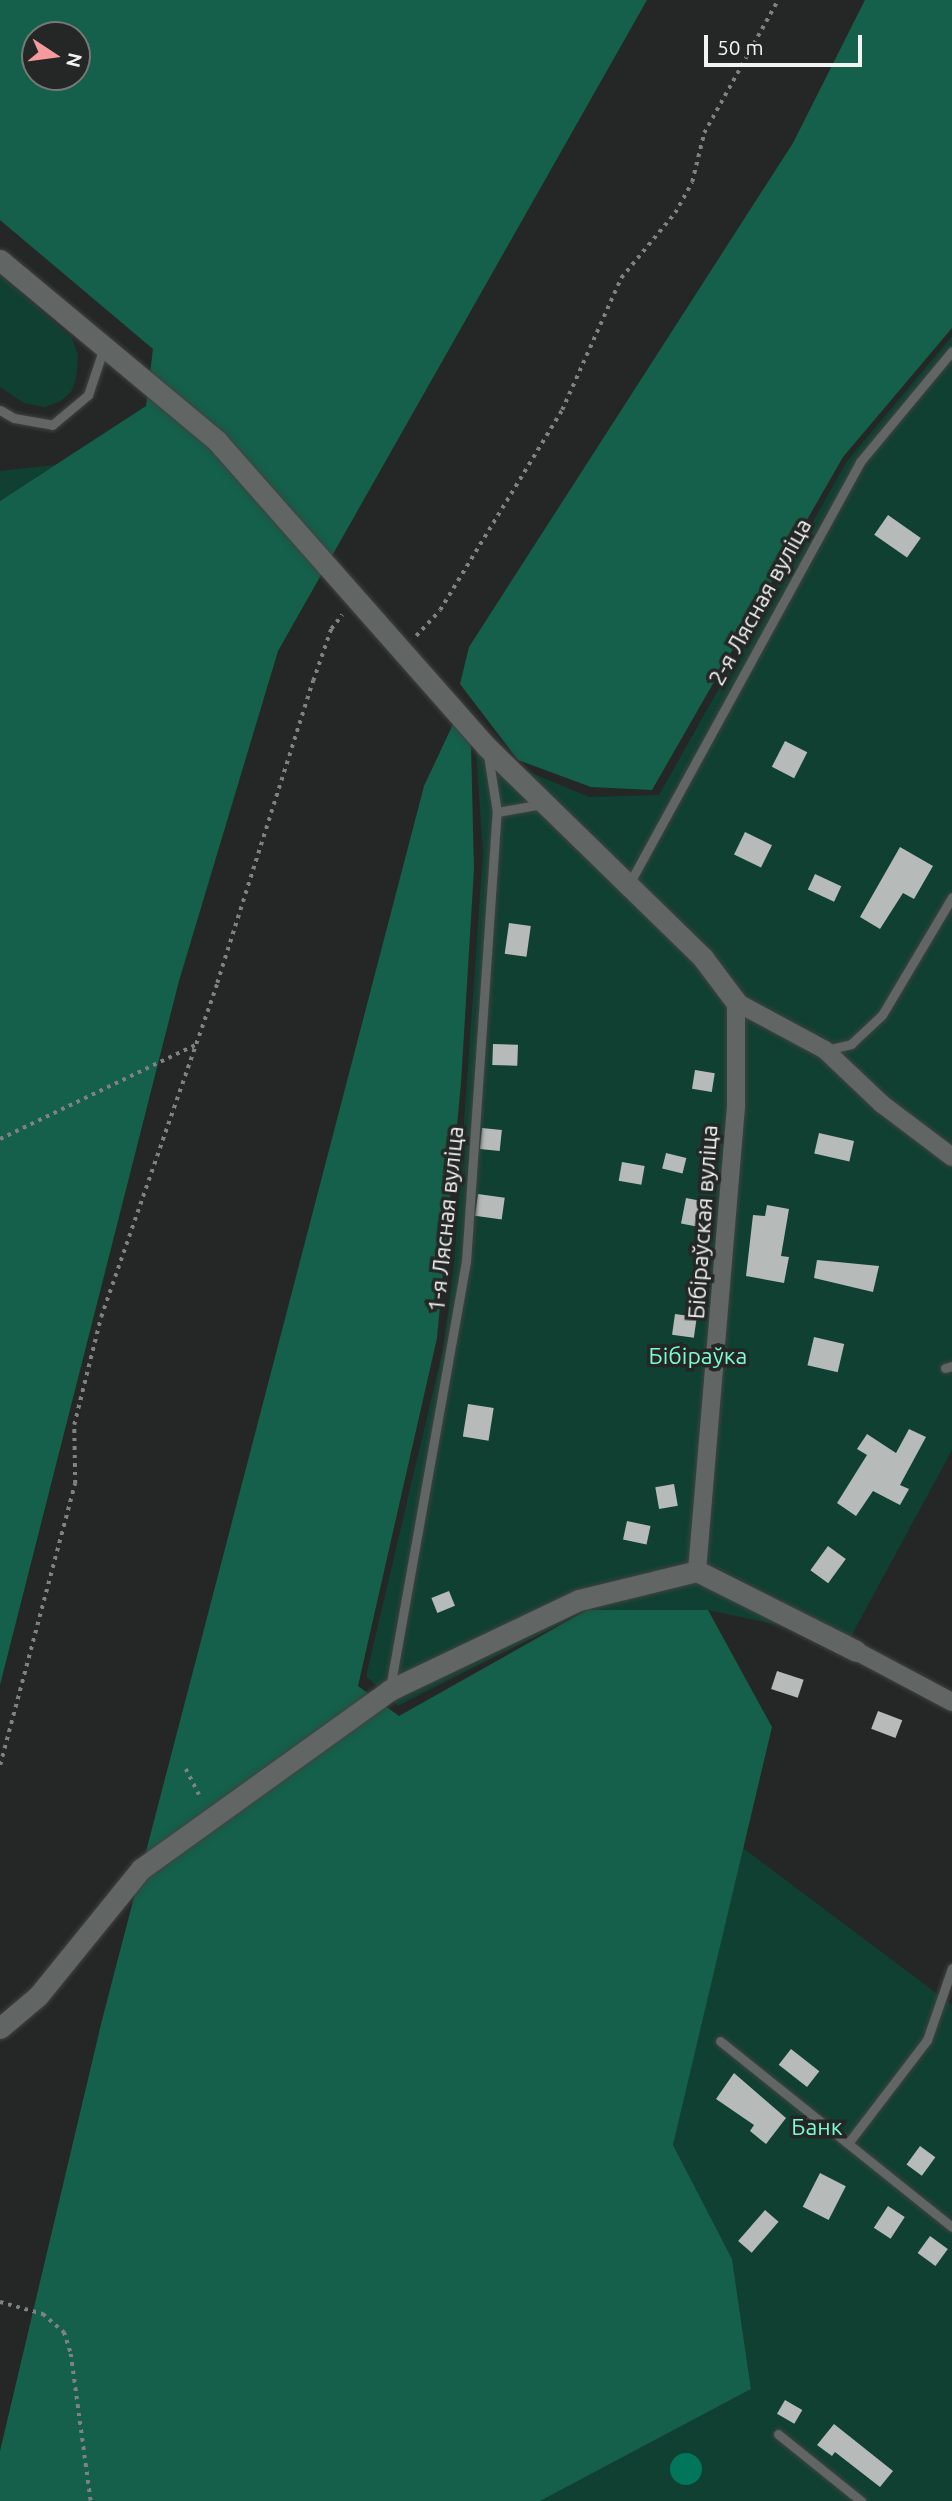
<!DOCTYPE html>
<meta charset="utf-8">
<style>
body{margin:0}
#map{position:relative;width:952px;height:2501px;overflow:hidden;background:#242725;font-family:Ubuntu,sans-serif}
div>[style]{position:absolute}
.green>*{inset:0;background:#104032}
.forest>*{inset:0;background:#14604a}
.water>*{inset:0;background:#02765a}
.round{border-radius:50%}
.building>*{inset:0;background:#b6bab8;transform-origin:0 0}
.path>*{height:3.5px;margin-top:-1.75px;transform-origin:0;background:repeating-linear-gradient(90deg,#7f8280 0 3.5px,transparent 0 8.5px)}
.roads{filter:drop-shadow(0 0 2px #3f4240) drop-shadow(0 0 2px #3f4240)}
.service>*{height:9px;margin:-4.5px;padding:0 4.5px;transform-origin:4.5px;border-radius:4.5px;background:#616563}
.minor>*{height:18px;margin:-9px;padding:0 9px;transform-origin:9px;border-radius:9px;background:#616563}
.tertiary>*{height:21px;margin:-10.5px;padding:0 10.5px;transform-origin:10.5px;border-radius:10.5px;background:#616563}
span{translate:-50% -50%;white-space:nowrap;text-align:center;line-height:1.15;-webkit-text-stroke:7px #242725;paint-order:stroke}
.street-label{font-size:23px;color:#f2f4f3}
.park-label{font-size:23px;color:#7cfcd0}
.north{position:absolute;left:21px;top:21px;width:70px;height:70px;box-sizing:border-box;background:#242725;border:2px solid #767977;border-radius:50%;rotate:103deg;font-size:19px;font-weight:700;line-height:28px;text-align:center;color:#f2f4f3}
.north::after{content:'';display:block;margin:auto;width:24px;height:32px;background:#f59b9d;clip-path:polygon(50% 0,100% 100%,50% 72%,0 100%)}
.scale{position:absolute;left:704px;top:35px;width:158px;height:32px;box-sizing:border-box;border:4px solid #f2f4f3;border-top:0;padding-left:9px;font-size:21px;line-height:24px;white-space:nowrap;color:#f2f4f3;-webkit-text-stroke:5px #242725;paint-order:stroke}
</style>
<div id="map">
<div class="green">
<i style="clip-path:polygon(0 275px,72px 338px,78px 355px,76px 379px,71px 392px,59px 402px,44px 407px,24px 403px,0 387px)"></i>
<i style="clip-path:polygon(952px 336px,952px 1450px,849px 1640px,708px 1610px,587px 1610px,398px 1706px,366px 1676px,443px 1349px,454px 1264px,483px 852px,476px 750px,589px 797px,659px 795px,847px 461px)"></i>
<i style="clip-path:polygon(55px 465px,0 501px,0 471px)"></i>
<i style="clip-path:polygon(743px 1848px,952px 2005px,952px 2501px,540px 2501px,751px 2389px,732px 2259px,673px 2145px)"></i>
</div>
<div class="forest">
<i style="clip-path:polygon(evenodd,0 0,647px 0,278px 651px,179px 981px,0 1685px,0 501px,146px 406px,153px 349px,0 220px,0 0,35px 35px,77px 35px,77px 77px,35px 77px,35px 35px)"></i>
<i style="clip-path:polygon(865px 0,952px 0,952px 328px,843px 457px,652px 790px,591px 787px,518px 760px,460px 684px,469px 647px,793px 143px)"></i>
<i style="clip-path:polygon(455px 720px,471px 745px,474px 869px,461px 1083px,437px 1338px,358px 1686px,399px 1716px,587px 1610px,708px 1610px,772px 1727px,673px 2145px,732px 2259px,751px 2389px,540px 2501px,0 2501px,0 2451px,102px 2020px,424px 786px)"></i>
</div>
<div class="water">
<i class="round" style="left:670px;top:2453px;width:32px;height:32px"></i>
</div>
<div class="building">
<i style="left:888px;top:515px;width:40px;height:24px;rotate:35deg"></i>
<i style="left:785px;top:741px;width:25px;height:29px;rotate:27deg"></i>
<i style="left:745px;top:832px;width:30px;height:25px;rotate:26deg"></i>
<i style="clip-path:polygon(900px 847px,933px 866px,914px 899px,903px 893px,880px 929px,860px 917px)"></i>
<i style="left:815px;top:874px;width:29px;height:17px;rotate:25deg"></i>
<i style="left:509px;top:923px;width:22px;height:31px;rotate:8deg"></i>
<i style="left:493px;top:1044px;width:25px;height:21px;rotate:2deg"></i>
<i style="left:695px;top:1070px;width:20px;height:19px;rotate:9deg"></i>
<i style="left:482px;top:1128px;width:20px;height:21px;rotate:6deg"></i>
<i style="left:819px;top:1133px;width:36px;height:21px;rotate:13deg"></i>
<i style="left:666px;top:1153px;width:21px;height:16px;rotate:14deg"></i>
<i style="left:622px;top:1162px;width:23px;height:19px;rotate:10deg"></i>
<i style="left:478px;top:1194px;width:27px;height:22px;rotate:8deg"></i>
<i style="left:686px;top:1198px;width:21px;height:26px;rotate:11deg"></i>
<i style="clip-path:polygon(767px 1205px,789px 1209px,781px 1256px,789px 1257px,784px 1283px,746px 1276px,753px 1215px,765px 1216px)"></i>
<i style="clip-path:polygon(817px 1260px,879px 1266px,873px 1292px,814px 1278px)"></i>
<i style="left:675px;top:1314px;width:22px;height:21px;rotate:8deg"></i>
<i style="left:814px;top:1337px;width:31px;height:29px;rotate:13deg"></i>
<i style="left:468px;top:1404px;width:26px;height:33px;rotate:9deg"></i>
<i style="clip-path:polygon(909px 1429px,926px 1437px,900px 1485px,909px 1489px,900px 1505px,873px 1491px,856px 1516px,837px 1503px,867px 1455px,857px 1449px,867px 1434px,896px 1453px)"></i>
<i style="left:674px;top:1484px;width:22px;height:19px;rotate:80deg"></i>
<i style="left:627px;top:1521px;width:24px;height:19px;rotate:12deg"></i>
<i style="left:828px;top:1546px;width:22px;height:30px;rotate:36deg"></i>
<i style="left:449px;top:1591px;width:16px;height:19px;rotate:68deg"></i>
<i style="left:777px;top:1671px;width:28px;height:19px;rotate:18deg"></i>
<i style="left:878px;top:1711px;width:26px;height:19px;rotate:21deg"></i>
<i style="left:791px;top:2049px;width:36px;height:20px;rotate:38deg"></i>
<i style="clip-path:polygon(734px 2073px,786px 2118px,766px 2144px,750px 2131px,754px 2125px,716px 2099px)"></i>
<i style="left:920px;top:2146px;width:19px;height:23px;rotate:36deg"></i>
<i style="left:820px;top:2173px;width:29px;height:38px;rotate:27deg"></i>
<i style="left:888px;top:2206px;width:20px;height:26px;rotate:33deg"></i>
<i style="left:765px;top:2210px;width:18px;height:41px;rotate:41deg"></i>
<i style="left:930px;top:2236px;width:22px;height:21px;rotate:36deg"></i>
<i style="left:785px;top:2400px;width:20px;height:16px;rotate:30deg"></i>
<i style="clip-path:polygon(834px 2424px,893px 2471px,880px 2487px,835px 2452px,832px 2456px,817px 2445px)"></i>
</div>
<div class="path">
<i style="left:416px;top:636px;width:35px;rotate:-47deg"></i>
<i style="left:440px;top:610px;width:234px;rotate:-58.6deg"></i>
<i style="left:562px;top:410px;width:145px;rotate:-65.9deg"></i>
<i style="left:621px;top:278px;width:85px;rotate:-50.3deg"></i>
<i style="left:675px;top:213px;width:35px;rotate:-61deg"></i>
<i style="left:692px;top:182px;width:50px;rotate:-76.2deg"></i>
<i style="left:704px;top:133px;width:152px;rotate:-60.9deg"></i>
<i style="left:0;top:1139px;width:216px;rotate:-25.7deg"></i>
<i style="left:0;top:1765px;width:291px;rotate:-75.1deg"></i>
<i style="left:75px;top:1484px;width:59px;rotate:-91deg"></i>
<i style="left:74px;top:1425px;width:111px;rotate:-76deg"></i>
<i style="left:101px;top:1317px;width:354px;rotate:-70.8deg"></i>
<i style="left:217px;top:983px;width:317px;rotate:-72.4deg"></i>
<i style="left:313px;top:681px;width:55px;rotate:-70.9deg"></i>
<i style="left:331px;top:629px;width:18px;rotate:-52deg"></i>
<i style="left:186px;top:1769px;width:34px;rotate:63deg"></i>
<i style="left:0;top:2302px;width:45px;rotate:15.6deg"></i>
<i style="left:43px;top:2314px;width:28px;rotate:41deg"></i>
<i style="left:64px;top:2332px;width:23px;rotate:72deg"></i>
<i style="left:71px;top:2354px;width:148px;rotate:82.3deg"></i>
</div>
<div class="roads">
<div class="service">
<i style="left:0;top:410px;width:16px;rotate:30deg"></i>
<i style="left:14px;top:418px;width:39px;rotate:10deg"></i>
<i style="left:52px;top:425px;width:47px;rotate:-39.8deg"></i>
<i style="left:88px;top:395px;width:51px;rotate:-71.6deg"></i>
<i style="left:497px;top:812px;width:47px;rotate:-9.9deg"></i>
<i style="left:628px;top:886px;width:483px;rotate:-61.3deg"></i>
<i style="left:860px;top:462px;width:144px;rotate:-50.3deg"></i>
<i style="left:826px;top:1050px;width:26px;rotate:-13deg"></i>
<i style="left:851px;top:1044px;width:42px;rotate:-43.1deg"></i>
<i style="left:882px;top:1015px;width:137px;rotate:-59.3deg"></i>
<i style="left:945px;top:1368px;width:7px;rotate:-16deg"></i>
<i style="left:390px;top:1688px;width:433px;rotate:-79.9deg"></i>
<i style="left:466px;top:1262px;width:451px;rotate:-86.1deg"></i>
<i style="left:497px;top:812px;width:58px;rotate:-99deg"></i>
<i style="left:720px;top:2041px;width:297px;rotate:38.7deg"></i>
<i style="left:849px;top:2142px;width:128px;rotate:-52.6deg"></i>
<i style="left:927px;top:2040px;width:76px;rotate:-70.9deg"></i>
<i style="left:778px;top:2434px;width:107px;rotate:38.9deg"></i>
</div>
<div class="minor">
<i style="left:697px;top:1571px;width:466px;rotate:-85.2deg"></i>
<i style="left:736px;top:1107px;width:105px;rotate:-90deg"></i>
<i style="left:736px;top:1002px;width:101px;rotate:28.3deg"></i>
<i style="left:825px;top:1050px;width:79px;rotate:43.5deg"></i>
<i style="left:882px;top:1104px;width:88px;rotate:37.1deg"></i>
<i style="left:856px;top:1651px;width:109px;rotate:28deg"></i>
</div>
<div class="tertiary">
<i style="left:0;top:260px;width:283px;rotate:39.8deg"></i>
<i style="left:217px;top:441px;width:408px;rotate:48.6deg"></i>
<i style="left:487px;top:747px;width:302px;rotate:44.3deg"></i>
<i style="left:703px;top:958px;width:55px;rotate:53.1deg"></i>
<i style="left:0;top:2028px;width:50px;rotate:-40.1deg"></i>
<i style="left:38px;top:1996px;width:164px;rotate:-51deg"></i>
<i style="left:141px;top:1869px;width:307px;rotate:-35.7deg"></i>
<i style="left:390px;top:1690px;width:209px;rotate:-25.5deg"></i>
<i style="left:579px;top:1600px;width:122px;rotate:-13.8deg"></i>
<i style="left:697px;top:1571px;width:178px;rotate:26.7deg"></i>
</div>
</div>
<div class="street-label">
<span style="left:760px;top:602px;rotate:-61deg">2-я Лясная вуліца</span>
<span style="left:446px;top:1219px;rotate:-84deg">1-я Лясная вуліца</span>
<span style="left:703px;top:1222px;rotate:-86deg">Бібіраўская вуліца</span>
</div>
<div class="park-label">
<span style="left:698px;top:1356px">Бібіраўка</span>
<span style="left:817px;top:2127px">Банк</span>
</div>
<div class="north">N</div>
<div class="scale">50 m</div>
</div>
